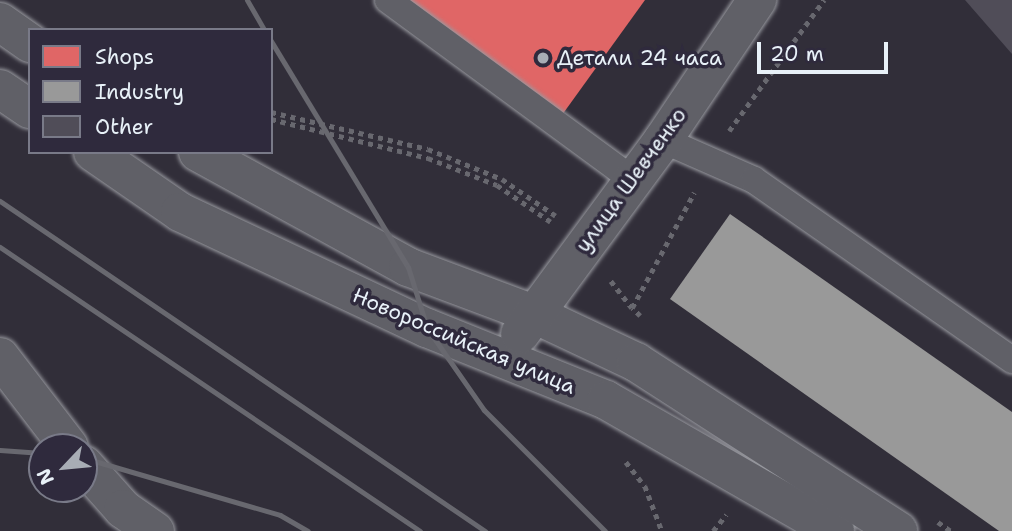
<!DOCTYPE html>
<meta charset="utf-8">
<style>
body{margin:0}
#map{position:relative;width:1012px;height:531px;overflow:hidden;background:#312e39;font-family:"Shantell Sans",sans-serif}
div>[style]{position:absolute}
.shops>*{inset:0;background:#e06666}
.industry>*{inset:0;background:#999}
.building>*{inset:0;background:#504d58}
.path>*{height:4.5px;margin-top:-2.25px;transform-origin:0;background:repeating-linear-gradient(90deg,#68686f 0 5px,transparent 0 10px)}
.roads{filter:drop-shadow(0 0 2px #98999f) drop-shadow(0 0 2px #98999f)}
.lane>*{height:26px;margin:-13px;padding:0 13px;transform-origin:13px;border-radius:13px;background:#606067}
.street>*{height:38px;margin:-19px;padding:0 19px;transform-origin:19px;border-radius:19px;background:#606067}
.secondary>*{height:38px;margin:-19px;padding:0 19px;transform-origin:19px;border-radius:19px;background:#606067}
.rail>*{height:5px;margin:-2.5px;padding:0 2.5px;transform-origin:2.5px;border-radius:2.5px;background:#68686f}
.dots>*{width:19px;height:19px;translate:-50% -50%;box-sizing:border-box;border:4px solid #2f2a3d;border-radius:50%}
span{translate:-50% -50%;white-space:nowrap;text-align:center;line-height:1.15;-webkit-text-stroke:7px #2f2a3d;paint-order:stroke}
.poi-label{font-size:21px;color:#e8f1f8}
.left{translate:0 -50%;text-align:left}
.street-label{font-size:21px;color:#e8f1f8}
.legend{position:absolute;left:28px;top:28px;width:245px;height:126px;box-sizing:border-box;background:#2f2a3d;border:2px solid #797a88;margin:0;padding:9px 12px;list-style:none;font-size:21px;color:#e8f1f8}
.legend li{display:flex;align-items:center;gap:14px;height:35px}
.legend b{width:35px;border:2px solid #797a88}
.north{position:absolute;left:28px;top:433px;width:70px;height:70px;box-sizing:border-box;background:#2f2a3d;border:2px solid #797a88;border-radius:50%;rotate:244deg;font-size:19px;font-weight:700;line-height:28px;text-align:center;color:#e8f1f8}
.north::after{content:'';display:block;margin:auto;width:24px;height:32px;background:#a8adb5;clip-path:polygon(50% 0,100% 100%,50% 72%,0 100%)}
.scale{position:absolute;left:757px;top:42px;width:131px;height:32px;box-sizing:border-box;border:4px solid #e8f1f8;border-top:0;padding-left:9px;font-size:21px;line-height:24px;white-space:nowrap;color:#e8f1f8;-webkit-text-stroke:5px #2f2a3d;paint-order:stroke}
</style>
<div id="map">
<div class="shops">
<i style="clip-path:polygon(402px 0,645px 0,562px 115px)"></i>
</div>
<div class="industry">
<i style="clip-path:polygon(730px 214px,1012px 412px,1012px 531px,999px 531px,670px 299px)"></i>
</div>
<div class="building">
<i style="clip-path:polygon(965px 0,1012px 0,1012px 54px)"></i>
</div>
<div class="path">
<i style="left:271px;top:112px;width:161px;rotate:13.3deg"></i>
<i style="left:428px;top:149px;width:80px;rotate:22.1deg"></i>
<i style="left:502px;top:179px;width:65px;rotate:34.4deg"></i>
<i style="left:271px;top:119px;width:162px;rotate:14deg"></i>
<i style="left:428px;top:158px;width:74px;rotate:21.4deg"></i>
<i style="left:497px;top:185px;width:65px;rotate:34.4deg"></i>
<i style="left:729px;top:131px;width:162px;rotate:-54.1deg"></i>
<i style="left:611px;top:281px;width:34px;rotate:52deg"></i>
<i style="left:640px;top:316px;width:11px;rotate:-135deg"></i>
<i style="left:632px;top:308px;width:131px;rotate:-61.7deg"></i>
<i style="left:626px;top:462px;width:31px;rotate:52deg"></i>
<i style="left:645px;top:486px;width:48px;rotate:69.3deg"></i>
<i style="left:938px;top:522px;width:16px;rotate:35deg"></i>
<i style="left:713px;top:531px;width:21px;rotate:-51deg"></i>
</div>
<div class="roads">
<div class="lane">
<i style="left:388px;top:0;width:303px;rotate:36.3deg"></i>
<i style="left:663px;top:140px;width:99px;rotate:23.7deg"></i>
<i style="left:754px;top:180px;width:315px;rotate:34.9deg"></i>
</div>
<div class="street">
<i style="left:0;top:357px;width:113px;rotate:52.5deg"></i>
<i style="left:84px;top:465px;width:59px;rotate:48.4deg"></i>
<i style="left:123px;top:509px;width:39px;rotate:35deg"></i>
</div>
<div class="secondary">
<i style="left:0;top:22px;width:37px;rotate:35deg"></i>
<i style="left:0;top:89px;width:36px;rotate:34deg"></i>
<i style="left:93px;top:152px;width:106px;rotate:34.6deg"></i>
<i style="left:180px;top:212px;width:273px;rotate:25.2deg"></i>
<i style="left:427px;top:328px;width:193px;rotate:21.9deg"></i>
<i style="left:606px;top:400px;width:264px;rotate:29.8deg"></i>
<i style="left:198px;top:152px;width:239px;rotate:28.7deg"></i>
<i style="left:408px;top:267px;width:134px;rotate:20.5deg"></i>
<i style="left:534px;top:314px;width:113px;rotate:25.2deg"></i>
<i style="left:636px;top:362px;width:312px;rotate:32.8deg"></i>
<i style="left:520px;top:334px;width:241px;rotate:-53.6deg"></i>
<i style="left:663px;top:140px;width:169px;rotate:-56.1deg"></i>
</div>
</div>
<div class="rail">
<i style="left:247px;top:0;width:34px;rotate:60deg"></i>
<i style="left:271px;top:41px;width:264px;rotate:58.8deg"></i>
<i style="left:408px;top:267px;width:64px;rotate:72.7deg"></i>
<i style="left:427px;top:328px;width:100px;rotate:55.2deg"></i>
<i style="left:484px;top:410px;width:171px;rotate:45deg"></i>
<i style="left:0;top:201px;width:587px;rotate:34.23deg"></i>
<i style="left:0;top:247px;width:507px;rotate:34.07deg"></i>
<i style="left:0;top:450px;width:42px;rotate:4.1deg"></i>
<i style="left:84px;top:458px;width:204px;rotate:16.2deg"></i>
<i style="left:280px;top:515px;width:32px;rotate:30deg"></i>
</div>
<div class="dots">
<i style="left:543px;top:58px;background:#a8adb5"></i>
</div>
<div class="poi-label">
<span class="left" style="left:557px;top:58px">Детали 24 часа</span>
</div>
<div class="street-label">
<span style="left:631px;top:180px;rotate:-54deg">улица Шевченко</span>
<span style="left:464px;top:341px;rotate:23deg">Новороссийская улица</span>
</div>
<ul class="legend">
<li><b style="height:19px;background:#e06666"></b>Shops</li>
<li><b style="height:19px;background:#999"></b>Industry</li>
<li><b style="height:19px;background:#504d58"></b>Other</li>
</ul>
<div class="north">N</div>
<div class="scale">20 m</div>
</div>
